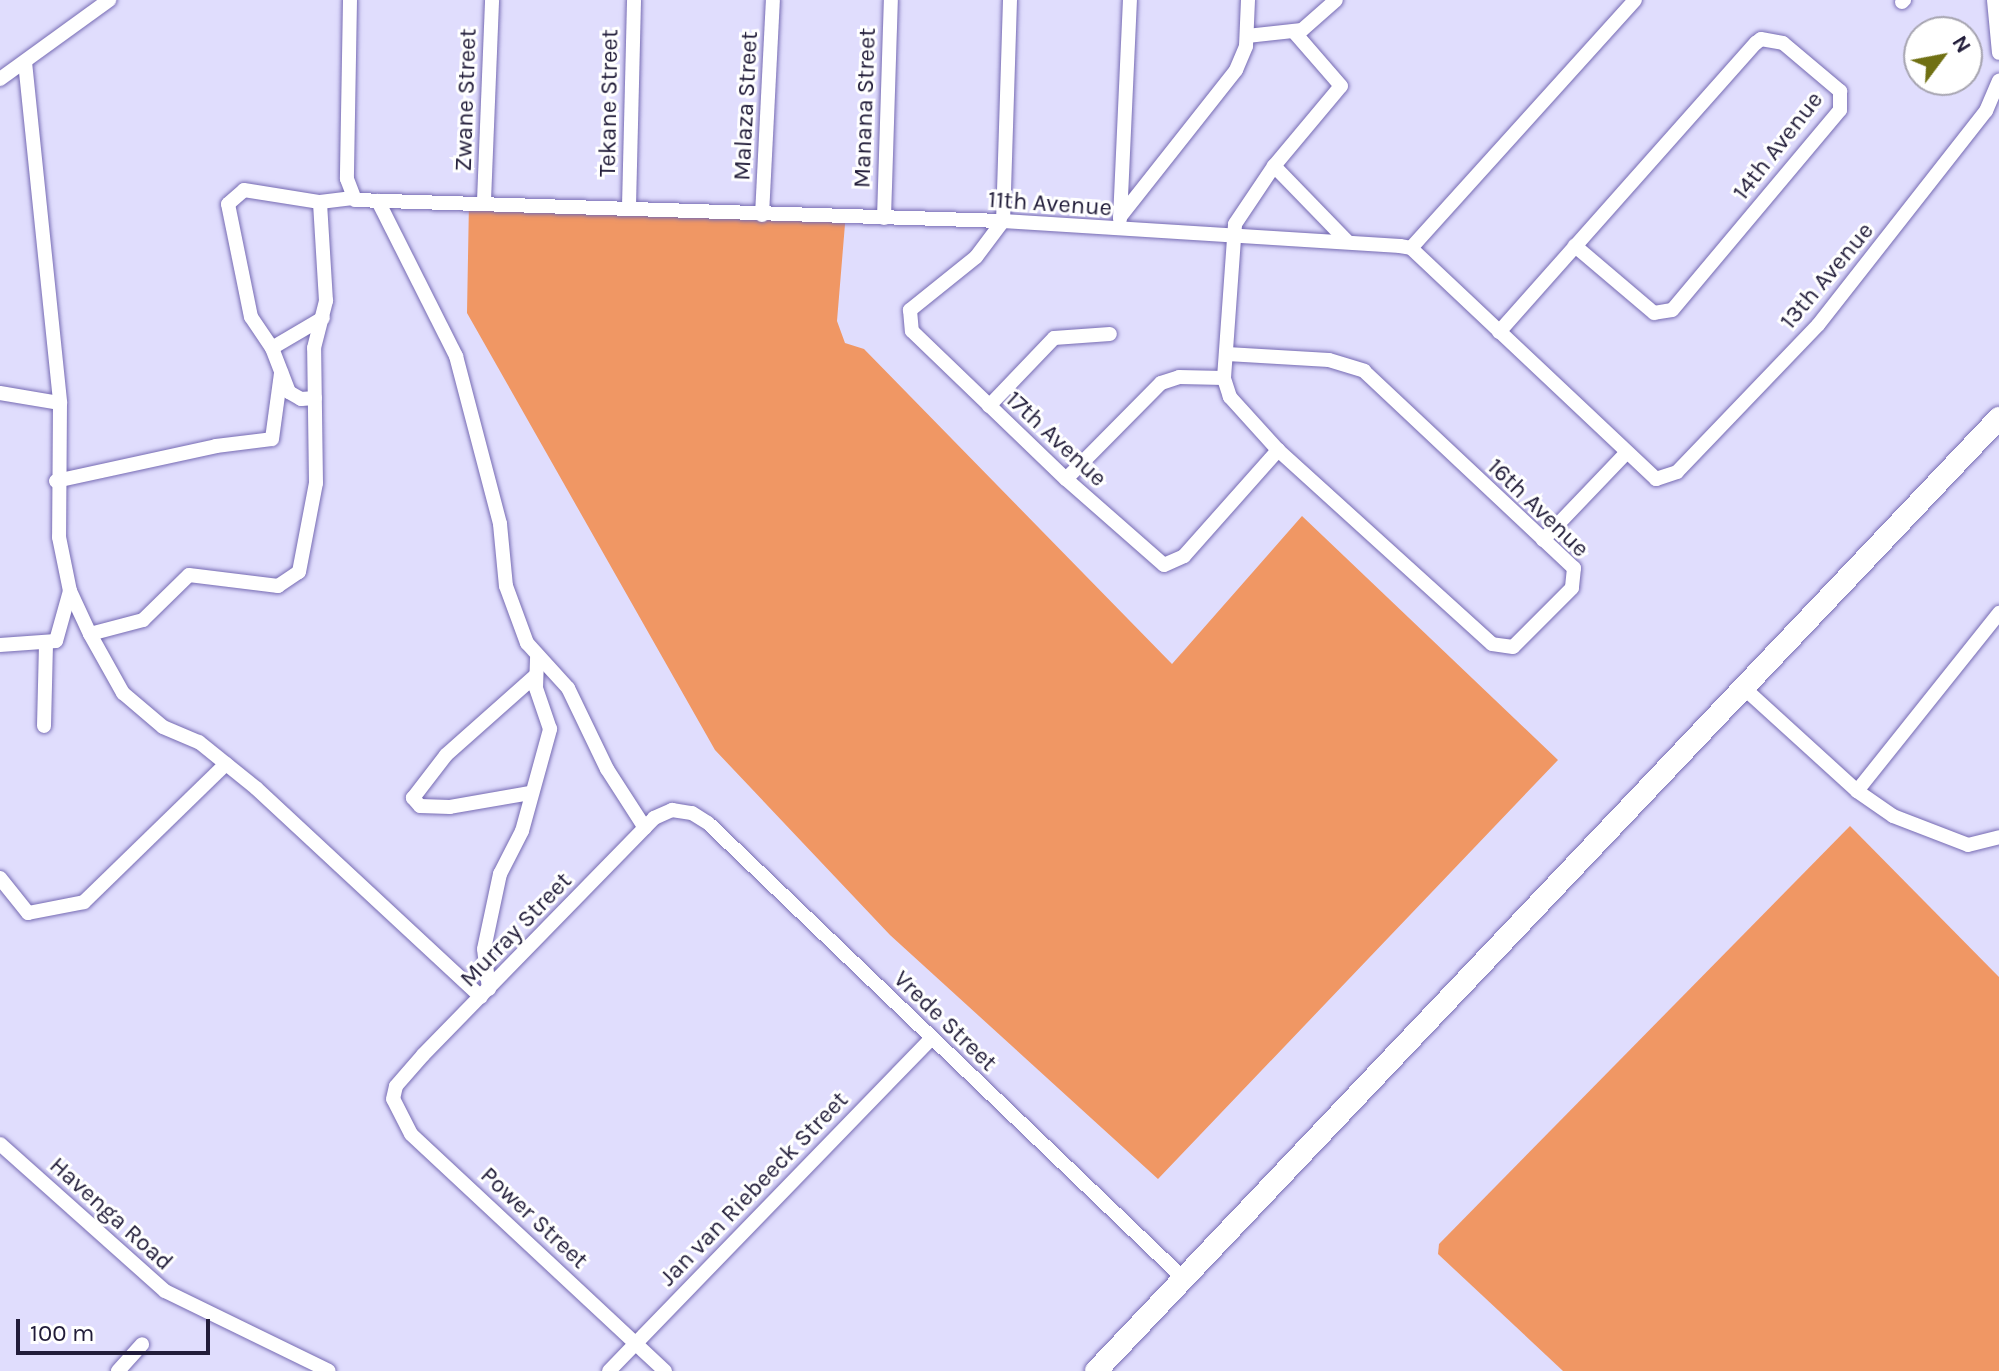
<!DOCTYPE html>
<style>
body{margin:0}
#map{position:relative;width:1999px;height:1371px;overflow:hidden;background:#e0ddfd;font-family:Karla,sans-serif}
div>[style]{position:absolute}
.green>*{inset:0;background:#f09764}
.roads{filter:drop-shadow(0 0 2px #766bb3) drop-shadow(0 0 2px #766bb3)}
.minor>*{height:14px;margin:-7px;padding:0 7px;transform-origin:7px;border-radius:7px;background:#fff}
.trunk>*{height:22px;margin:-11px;padding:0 11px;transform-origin:11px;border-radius:11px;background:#fff}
span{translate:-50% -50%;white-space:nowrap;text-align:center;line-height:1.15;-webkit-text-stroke:6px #fff;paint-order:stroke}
.street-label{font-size:24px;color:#211c39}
.north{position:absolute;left:1903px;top:16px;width:80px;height:80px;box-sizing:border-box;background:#fff;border:2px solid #a6a4b0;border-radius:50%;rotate:58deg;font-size:22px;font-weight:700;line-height:32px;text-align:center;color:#211c39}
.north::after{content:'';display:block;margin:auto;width:28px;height:36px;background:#707013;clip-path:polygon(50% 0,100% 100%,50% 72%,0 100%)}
.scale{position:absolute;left:16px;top:1319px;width:194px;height:36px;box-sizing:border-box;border:4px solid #211c39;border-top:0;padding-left:10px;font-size:24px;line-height:28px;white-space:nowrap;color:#211c39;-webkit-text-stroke:6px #fff;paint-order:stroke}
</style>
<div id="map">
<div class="green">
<i style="clip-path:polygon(469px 201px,846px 212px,837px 321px,845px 343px,864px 349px,1172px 664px,1302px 516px,1558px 760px,1158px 1179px,890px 935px,715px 750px,467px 313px)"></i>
<i style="clip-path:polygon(1850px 826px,1999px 977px,1999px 1371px,1563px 1371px,1438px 1254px,1439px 1244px)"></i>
</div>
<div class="roads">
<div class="minor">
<i style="left:350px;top:0;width:179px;rotate:91deg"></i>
<i style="left:347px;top:179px;width:22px;rotate:69deg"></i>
<i style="left:355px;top:200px;width:648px;rotate:1.86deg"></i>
<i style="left:1003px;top:221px;width:398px;rotate:3.6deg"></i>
<i style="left:1400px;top:246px;width:11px;rotate:10deg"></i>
<i style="left:1411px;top:248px;width:337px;rotate:43.3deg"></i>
<i style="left:1656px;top:479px;width:22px;rotate:-18deg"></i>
<i style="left:1677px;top:472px;width:204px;rotate:-46.2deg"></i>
<i style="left:1818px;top:325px;width:272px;rotate:-51.9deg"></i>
<i style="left:1986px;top:111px;width:33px;rotate:-67deg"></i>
<i style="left:1010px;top:0;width:221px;rotate:91.8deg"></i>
<i style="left:1003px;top:221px;width:45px;rotate:126.9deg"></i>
<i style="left:976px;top:257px;width:85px;rotate:141.2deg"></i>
<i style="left:910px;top:310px;width:21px;rotate:85deg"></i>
<i style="left:912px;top:331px;width:214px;rotate:43.9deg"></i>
<i style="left:1066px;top:479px;width:130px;rotate:41.3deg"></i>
<i style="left:1164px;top:565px;width:22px;rotate:-24deg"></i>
<i style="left:1184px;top:556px;width:142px;rotate:-48.4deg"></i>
<i style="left:1994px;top:0;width:53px;rotate:84.6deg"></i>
<i style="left:1902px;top:2px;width:3px;rotate:-45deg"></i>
<i style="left:1247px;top:36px;width:55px;rotate:-6.2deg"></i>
<i style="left:1302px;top:30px;width:45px;rotate:-41.4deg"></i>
<i style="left:25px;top:62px;width:343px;rotate:84.1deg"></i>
<i style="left:60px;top:403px;width:134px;rotate:90.4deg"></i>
<i style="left:59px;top:537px;width:55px;rotate:78.5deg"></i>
<i style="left:70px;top:591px;width:47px;rotate:65.1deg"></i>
<i style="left:90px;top:634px;width:68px;rotate:60.8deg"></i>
<i style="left:123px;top:693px;width:52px;rotate:40.4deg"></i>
<i style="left:163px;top:727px;width:39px;rotate:23deg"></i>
<i style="left:199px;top:742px;width:73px;rotate:38.9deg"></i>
<i style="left:256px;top:788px;width:307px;rotate:42.9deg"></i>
<i style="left:0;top:79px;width:135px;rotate:-35.9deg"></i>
<i style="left:1274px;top:166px;width:105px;rotate:45.8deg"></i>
<i style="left:378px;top:201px;width:174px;rotate:63.3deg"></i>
<i style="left:456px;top:356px;width:174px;rotate:75.3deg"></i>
<i style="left:500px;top:524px;width:62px;rotate:84.5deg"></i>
<i style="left:506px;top:586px;width:61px;rotate:69.8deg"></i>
<i style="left:527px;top:643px;width:61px;rotate:47.7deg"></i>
<i style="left:568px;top:688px;width:90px;rotate:64.3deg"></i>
<i style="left:607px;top:769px;width:70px;rotate:57.2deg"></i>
<i style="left:484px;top:201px;width:201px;rotate:-87.7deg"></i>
<i style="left:629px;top:206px;width:206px;rotate:-88.6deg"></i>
<i style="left:762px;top:215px;width:215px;rotate:-87.1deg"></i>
<i style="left:1120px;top:217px;width:187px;rotate:-51.7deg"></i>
<i style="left:1236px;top:70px;width:26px;rotate:-67deg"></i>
<i style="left:1246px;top:46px;width:46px;rotate:-87.5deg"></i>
<i style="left:884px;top:218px;width:218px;rotate:-88.2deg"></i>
<i style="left:1120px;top:219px;width:219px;rotate:-87.4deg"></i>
<i style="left:1411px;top:248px;width:334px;rotate:-47.9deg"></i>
<i style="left:1499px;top:332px;width:387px;rotate:-48.4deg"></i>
<i style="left:1756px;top:43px;width:6px;rotate:-39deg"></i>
<i style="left:1761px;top:39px;width:22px;rotate:10deg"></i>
<i style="left:1783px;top:43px;width:75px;rotate:40.1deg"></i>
<i style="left:1840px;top:91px;width:19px;rotate:90deg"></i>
<i style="left:1840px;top:110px;width:261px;rotate:130deg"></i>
<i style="left:1672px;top:310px;width:18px;rotate:171deg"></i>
<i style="left:1654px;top:313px;width:104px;rotate:-139.7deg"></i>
<i style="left:272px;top:348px;width:59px;rotate:-30.5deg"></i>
<i style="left:1227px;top:354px;width:102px;rotate:3.4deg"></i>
<i style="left:1329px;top:360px;width:37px;rotate:17deg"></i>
<i style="left:1364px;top:371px;width:288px;rotate:43.2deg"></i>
<i style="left:1574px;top:568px;width:20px;rotate:96deg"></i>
<i style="left:1572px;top:588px;width:83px;rotate:135deg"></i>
<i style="left:1513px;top:647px;width:21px;rotate:-172deg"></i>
<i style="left:1492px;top:644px;width:289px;rotate:-137.8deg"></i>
<i style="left:1278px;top:450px;width:72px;rotate:-132.2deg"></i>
<i style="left:1230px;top:397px;width:20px;rotate:-108deg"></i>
<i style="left:1224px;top:378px;width:154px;rotate:-85.9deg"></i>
<i style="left:1235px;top:224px;width:70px;rotate:-56.1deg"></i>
<i style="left:1274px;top:166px;width:104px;rotate:-50.1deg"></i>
<i style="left:1341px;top:86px;width:72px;rotate:-131deg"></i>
<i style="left:0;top:393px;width:61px;rotate:9.5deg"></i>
<i style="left:315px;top:398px;width:14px;rotate:176deg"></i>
<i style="left:301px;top:399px;width:14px;rotate:-150deg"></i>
<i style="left:289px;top:392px;width:47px;rotate:-111.1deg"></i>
<i style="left:272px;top:348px;width:37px;rotate:-124deg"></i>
<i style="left:251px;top:317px;width:115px;rotate:-101.5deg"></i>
<i style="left:228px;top:204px;width:21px;rotate:-41deg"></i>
<i style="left:244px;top:190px;width:77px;rotate:9deg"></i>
<i style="left:320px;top:202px;width:33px;rotate:-7deg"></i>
<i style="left:989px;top:406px;width:94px;rotate:-46.3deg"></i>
<i style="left:1054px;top:338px;width:56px;rotate:-4.1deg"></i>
<i style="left:1066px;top:479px;width:135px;rotate:-45.3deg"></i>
<i style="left:1161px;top:383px;width:19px;rotate:-18deg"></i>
<i style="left:1179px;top:377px;width:45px;rotate:1.3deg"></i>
<i style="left:56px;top:481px;width:164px;rotate:-12.3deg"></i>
<i style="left:216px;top:446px;width:56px;rotate:-7.1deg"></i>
<i style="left:272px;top:439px;width:67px;rotate:-82.2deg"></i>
<i style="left:1543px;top:540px;width:120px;rotate:-46.3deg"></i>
<i style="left:90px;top:634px;width:55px;rotate:-14.8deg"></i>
<i style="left:143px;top:620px;width:64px;rotate:-44.4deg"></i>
<i style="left:189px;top:575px;width:90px;rotate:7deg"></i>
<i style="left:278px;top:586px;width:25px;rotate:-34deg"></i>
<i style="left:299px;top:572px;width:91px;rotate:-79.2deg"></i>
<i style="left:316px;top:483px;width:135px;rotate:-90.8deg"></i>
<i style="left:314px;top:348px;width:49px;rotate:-75.7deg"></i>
<i style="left:326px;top:301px;width:99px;rotate:-93.5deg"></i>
<i style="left:0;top:645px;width:56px;rotate:-4.1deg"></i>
<i style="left:56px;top:641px;width:52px;rotate:-74.4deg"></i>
<i style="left:1745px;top:689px;width:151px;rotate:42.3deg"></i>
<i style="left:1857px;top:791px;width:44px;rotate:34.8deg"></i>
<i style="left:1893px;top:816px;width:80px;rotate:21.1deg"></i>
<i style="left:1968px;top:845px;width:32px;rotate:-14deg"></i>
<i style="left:44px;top:726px;width:82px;rotate:-88.6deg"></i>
<i style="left:1857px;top:791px;width:228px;rotate:-51.4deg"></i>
<i style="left:530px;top:793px;width:81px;rotate:170.1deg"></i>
<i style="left:450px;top:807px;width:30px;rotate:-178deg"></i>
<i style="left:420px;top:806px;width:11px;rotate:-131deg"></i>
<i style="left:413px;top:798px;width:54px;rotate:-52.5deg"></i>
<i style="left:446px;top:755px;width:119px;rotate:-41.6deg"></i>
<i style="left:0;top:878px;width:45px;rotate:51.3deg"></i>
<i style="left:28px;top:913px;width:57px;rotate:-11.1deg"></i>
<i style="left:84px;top:902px;width:198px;rotate:-44.2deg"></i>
<i style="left:489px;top:989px;width:40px;rotate:-97.1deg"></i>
<i style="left:484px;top:949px;width:77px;rotate:-78deg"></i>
<i style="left:500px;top:874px;width:48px;rotate:-62.9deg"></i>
<i style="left:522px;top:831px;width:106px;rotate:-74.6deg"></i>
<i style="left:550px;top:729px;width:43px;rotate:-108.9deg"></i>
<i style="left:536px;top:688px;width:33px;rotate:-88deg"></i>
<i style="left:0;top:1144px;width:221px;rotate:41.7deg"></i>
<i style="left:165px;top:1291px;width:182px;rotate:26deg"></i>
<i style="left:118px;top:1371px;width:36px;rotate:-48deg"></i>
<i style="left:609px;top:1371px;width:463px;rotate:-45.9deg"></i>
<i style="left:665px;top:1371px;width:347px;rotate:-137deg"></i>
<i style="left:411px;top:1134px;width:39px;rotate:-117deg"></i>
<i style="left:393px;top:1099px;width:13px;rotate:-77deg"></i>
<i style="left:396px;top:1086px;width:41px;rotate:-48.9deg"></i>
<i style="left:423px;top:1055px;width:331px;rotate:-45.7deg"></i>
<i style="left:654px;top:818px;width:20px;rotate:-24deg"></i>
<i style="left:672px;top:810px;width:20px;rotate:9deg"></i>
<i style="left:692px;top:813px;width:19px;rotate:32deg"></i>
<i style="left:708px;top:823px;width:656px;rotate:43.77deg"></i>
</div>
<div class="trunk">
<i style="left:1096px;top:1371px;width:1313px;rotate:-46.54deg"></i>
</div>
</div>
<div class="street-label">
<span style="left:466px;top:100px;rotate:-88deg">Zwane Street</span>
<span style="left:609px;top:103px;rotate:-89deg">Tekane Street</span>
<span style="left:746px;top:106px;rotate:-87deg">Malaza Street</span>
<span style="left:865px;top:108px;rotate:-88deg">Manana Street</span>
<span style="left:1778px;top:146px;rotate:-52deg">14th Avenue</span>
<span style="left:1050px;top:204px;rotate:4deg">11th Avenue</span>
<span style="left:1827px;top:276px;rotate:-50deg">13th Avenue</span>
<span style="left:1056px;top:439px;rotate:43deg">17th Avenue</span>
<span style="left:1538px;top:508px;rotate:44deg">16th Avenue</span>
<span style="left:516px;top:930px;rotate:-46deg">Murray Street</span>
<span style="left:945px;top:1021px;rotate:44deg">Vrede Street</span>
<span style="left:754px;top:1189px;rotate:-46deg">Jan van Riebeeck Street</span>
<span style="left:111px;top:1214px;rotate:42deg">Havenga Road</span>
<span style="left:534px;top:1218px;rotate:43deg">Power Street</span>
</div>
<div class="north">N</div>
<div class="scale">100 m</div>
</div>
